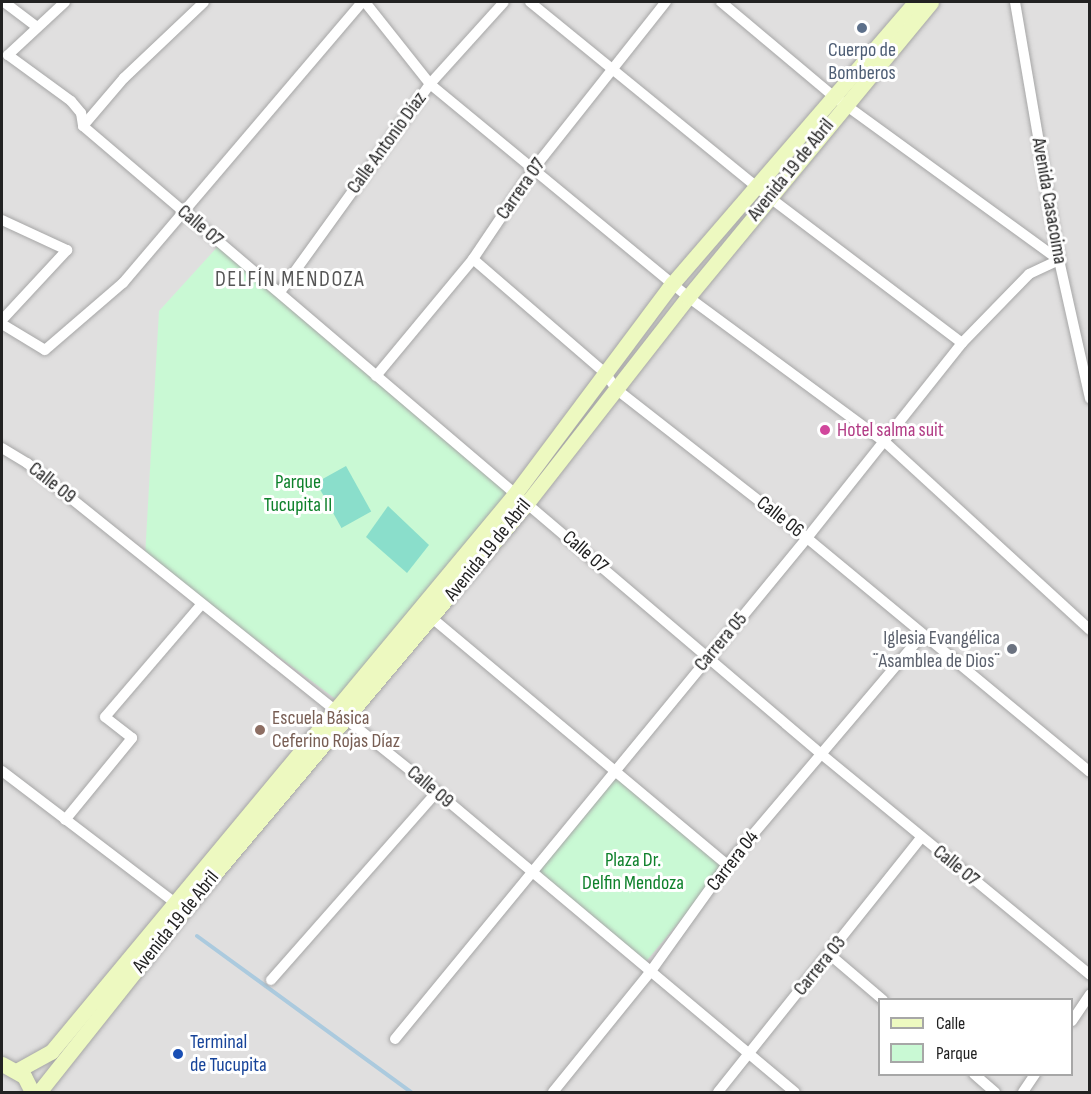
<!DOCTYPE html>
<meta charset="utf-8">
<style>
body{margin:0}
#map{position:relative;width:1091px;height:1094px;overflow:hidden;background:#f2f0e9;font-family:"Sofia Sans Condensed",sans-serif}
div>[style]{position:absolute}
.residential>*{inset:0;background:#e0dfdf}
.park>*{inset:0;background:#c9f9d4;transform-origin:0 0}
.pitch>*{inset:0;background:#8adecb;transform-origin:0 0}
.stream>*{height:4px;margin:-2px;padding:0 2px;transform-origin:2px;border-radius:2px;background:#abcade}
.roads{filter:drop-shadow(0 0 2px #a6a6a6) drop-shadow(0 0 2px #a6a6a6)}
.street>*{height:10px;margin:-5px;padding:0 5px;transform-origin:5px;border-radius:5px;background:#fff}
.secondary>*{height:15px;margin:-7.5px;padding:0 7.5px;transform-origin:7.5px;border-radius:7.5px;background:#edf9c0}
.dots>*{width:16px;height:16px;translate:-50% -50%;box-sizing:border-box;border:3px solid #fff;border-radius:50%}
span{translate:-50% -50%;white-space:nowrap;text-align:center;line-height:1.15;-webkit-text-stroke:6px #fff;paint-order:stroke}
.service-label{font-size:20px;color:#4e5e75}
.street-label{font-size:20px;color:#222}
.hotel-label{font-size:20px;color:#b23c85}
.left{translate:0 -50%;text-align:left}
.park-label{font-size:20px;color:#0e812b}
.worship-label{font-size:20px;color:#5b616d}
.right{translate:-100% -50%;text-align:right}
.education-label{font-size:20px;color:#785e54}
.transit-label{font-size:20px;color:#164399}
.quarter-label{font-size:22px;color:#555;letter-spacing:1.5px}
.frame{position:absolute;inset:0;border:3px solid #222;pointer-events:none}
.legend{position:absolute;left:878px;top:998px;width:195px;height:78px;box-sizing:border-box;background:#fff;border:2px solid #a7a7a7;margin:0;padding:8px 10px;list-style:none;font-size:18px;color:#222}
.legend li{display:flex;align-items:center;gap:12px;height:30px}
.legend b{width:30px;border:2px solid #a7a7a7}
</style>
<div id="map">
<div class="residential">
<i style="clip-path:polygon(evenodd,2px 2px,1089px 2px,1089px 1092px,2px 1092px,2px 2px,880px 1000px,1072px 1000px,1072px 1074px,880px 1074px,880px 1000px)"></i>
</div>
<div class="park">
<i style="clip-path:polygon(221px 243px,527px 503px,337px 700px,145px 557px,159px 311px)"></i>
<i style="left:614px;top:771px;width:147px;height:131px;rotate:40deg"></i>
</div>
<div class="pitch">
<i style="left:346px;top:466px;width:52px;height:34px;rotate:61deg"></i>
<i style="clip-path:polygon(388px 506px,429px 545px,407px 573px,366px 537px)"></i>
</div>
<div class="stream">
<i style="left:197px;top:936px;width:265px;rotate:36.1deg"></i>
</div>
<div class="roads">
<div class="street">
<i style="left:4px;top:2px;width:41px;rotate:37.1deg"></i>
<i style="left:65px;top:2px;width:78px;rotate:137.1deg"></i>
<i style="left:8px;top:55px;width:78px;rotate:36.1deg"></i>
<i style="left:71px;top:101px;width:16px;rotate:50deg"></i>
<i style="left:81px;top:113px;width:13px;rotate:81deg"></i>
<i style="left:365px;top:2px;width:105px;rotate:51.6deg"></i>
<i style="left:430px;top:84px;width:335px;rotate:39.5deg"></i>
<i style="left:688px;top:297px;width:245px;rotate:36.4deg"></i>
<i style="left:885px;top:442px;width:278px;rotate:42.5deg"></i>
<i style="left:530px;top:2px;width:308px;rotate:39.2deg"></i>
<i style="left:769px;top:197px;width:242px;rotate:37.1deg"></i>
<i style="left:1015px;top:2px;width:262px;rotate:80.3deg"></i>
<i style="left:1059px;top:260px;width:142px;rotate:77.4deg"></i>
<i style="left:83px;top:126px;width:968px;rotate:40.39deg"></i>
<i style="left:820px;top:753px;width:350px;rotate:39.4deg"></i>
<i style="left:83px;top:126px;width:63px;rotate:-49.5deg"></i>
<i style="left:124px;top:78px;width:110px;rotate:-43.5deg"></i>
<i style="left:2px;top:220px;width:72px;rotate:24.8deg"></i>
<i style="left:67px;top:250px;width:96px;rotate:132.9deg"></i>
<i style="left:473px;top:259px;width:176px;rotate:40.8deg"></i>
<i style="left:606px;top:374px;width:18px;rotate:56deg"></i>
<i style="left:616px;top:389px;width:242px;rotate:38deg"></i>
<i style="left:807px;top:538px;width:367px;rotate:39.6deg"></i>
<i style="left:280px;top:292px;width:256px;rotate:-54.2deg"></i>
<i style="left:430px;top:84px;width:110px;rotate:-47.9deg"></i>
<i style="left:2px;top:324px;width:50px;rotate:31.2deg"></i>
<i style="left:45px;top:350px;width:103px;rotate:-40.7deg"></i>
<i style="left:123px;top:283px;width:369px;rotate:-49.6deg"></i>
<i style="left:376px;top:376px;width:152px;rotate:-50.3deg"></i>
<i style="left:473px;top:259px;width:111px;rotate:-56deg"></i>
<i style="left:535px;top:167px;width:211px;rotate:-51.6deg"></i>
<i style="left:2px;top:448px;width:29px;rotate:31deg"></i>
<i style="left:27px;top:463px;width:526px;rotate:38.74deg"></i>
<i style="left:437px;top:792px;width:467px;rotate:40deg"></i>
<i style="left:426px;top:613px;width:393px;rotate:39.9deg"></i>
<i style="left:2px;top:771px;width:223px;rotate:37.3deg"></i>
<i style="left:65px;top:820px;width:106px;rotate:-50.7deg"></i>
<i style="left:132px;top:738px;width:34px;rotate:-142deg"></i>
<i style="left:105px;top:717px;width:148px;rotate:-49.4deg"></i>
<i style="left:829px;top:954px;width:71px;rotate:40.4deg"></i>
<i style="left:271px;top:980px;width:251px;rotate:-48.6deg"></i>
<i style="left:1072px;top:1021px;width:32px;rotate:-56deg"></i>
<i style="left:395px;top:1039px;width:649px;rotate:-50.57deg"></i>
<i style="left:807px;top:538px;width:249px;rotate:-51.5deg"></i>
<i style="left:962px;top:343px;width:96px;rotate:-45.8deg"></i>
<i style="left:1029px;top:274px;width:33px;rotate:-25deg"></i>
<i style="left:1059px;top:260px;width:281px;rotate:-144deg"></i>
<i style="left:832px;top:95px;width:145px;rotate:-140deg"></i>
<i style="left:974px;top:1074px;width:28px;rotate:41deg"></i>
<i style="left:553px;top:1092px;width:156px;rotate:-51deg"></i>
<i style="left:651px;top:971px;width:130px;rotate:-54.4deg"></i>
<i style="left:727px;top:865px;width:300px;rotate:-49.7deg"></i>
<i style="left:718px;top:1092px;width:325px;rotate:-51.4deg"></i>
<i style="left:1023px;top:1092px;width:22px;rotate:-56deg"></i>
</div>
<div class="secondary">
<i style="left:2px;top:1064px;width:25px;rotate:29deg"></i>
<i style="left:24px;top:1076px;width:18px;rotate:63deg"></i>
<i style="left:18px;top:1070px;width:38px;rotate:-29deg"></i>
<i style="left:51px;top:1052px;width:724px;rotate:-50.27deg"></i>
<i style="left:514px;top:495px;width:264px;rotate:-53.2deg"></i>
<i style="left:672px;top:284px;width:372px;rotate:-49.2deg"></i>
<i style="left:39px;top:1092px;width:233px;rotate:-51.5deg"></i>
<i style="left:184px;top:910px;width:532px;rotate:-49.88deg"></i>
<i style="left:527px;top:503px;width:261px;rotate:-52deg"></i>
<i style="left:688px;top:297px;width:382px;rotate:-50.5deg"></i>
</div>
</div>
<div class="dots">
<i style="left:862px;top:28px;background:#5c6f8a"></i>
<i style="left:825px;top:430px;background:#d1479c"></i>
<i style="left:1012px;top:649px;background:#6b7280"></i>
<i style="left:260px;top:730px;background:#8d6e63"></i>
<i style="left:178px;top:1054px;background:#1a4fb4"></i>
</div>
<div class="service-label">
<span style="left:862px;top:62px">Cuerpo de<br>Bomberos</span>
</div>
<div class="street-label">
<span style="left:387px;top:143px;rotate:-54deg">Calle Antonio Díaz</span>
<span style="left:791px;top:170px;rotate:-51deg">Avenida 19 de Abril</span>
<span style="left:521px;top:189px;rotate:-55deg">Carrera 07</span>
<span style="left:1049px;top:201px;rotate:80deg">Avenida Casacoima</span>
<span style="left:200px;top:226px;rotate:40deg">Calle 07</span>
<span style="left:52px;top:483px;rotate:38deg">Calle 09</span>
<span style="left:780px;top:517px;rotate:38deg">Calle 06</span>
<span style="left:488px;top:550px;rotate:-51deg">Avenida 19 de Abril</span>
<span style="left:585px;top:552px;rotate:41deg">Calle 07</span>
<span style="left:721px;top:642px;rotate:-50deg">Carrera 05</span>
<span style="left:430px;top:787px;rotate:40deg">Calle 09</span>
<span style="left:733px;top:861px;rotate:-52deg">Carrera 04</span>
<span style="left:956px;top:866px;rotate:39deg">Calle 07</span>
<span style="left:176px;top:922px;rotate:-51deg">Avenida 19 de Abril</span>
<span style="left:820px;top:966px;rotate:-51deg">Carrera 03</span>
</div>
<div class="hotel-label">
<span class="left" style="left:837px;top:430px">Hotel salma suit</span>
</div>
<div class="park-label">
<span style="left:298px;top:494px">Parque<br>Tucupita II</span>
<span style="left:633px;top:872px">Plaza Dr.<br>Delfin Mendoza</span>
</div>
<div class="worship-label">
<span class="right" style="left:1000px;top:650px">Iglesia Evangélica<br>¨Asamblea de Dios¨</span>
</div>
<div class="education-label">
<span class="left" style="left:272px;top:730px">Escuela Básica<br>Ceferino Rojas Díaz</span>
</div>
<div class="transit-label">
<span class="left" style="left:190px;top:1054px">Terminal<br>de Tucupita</span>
</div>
<div class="quarter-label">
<span style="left:290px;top:280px">DELFÍN MENDOZA</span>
</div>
<div class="frame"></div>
<ul class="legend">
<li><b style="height:8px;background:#edf9c0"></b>Calle</li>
<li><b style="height:16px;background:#c9f9d4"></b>Parque</li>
</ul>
</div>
